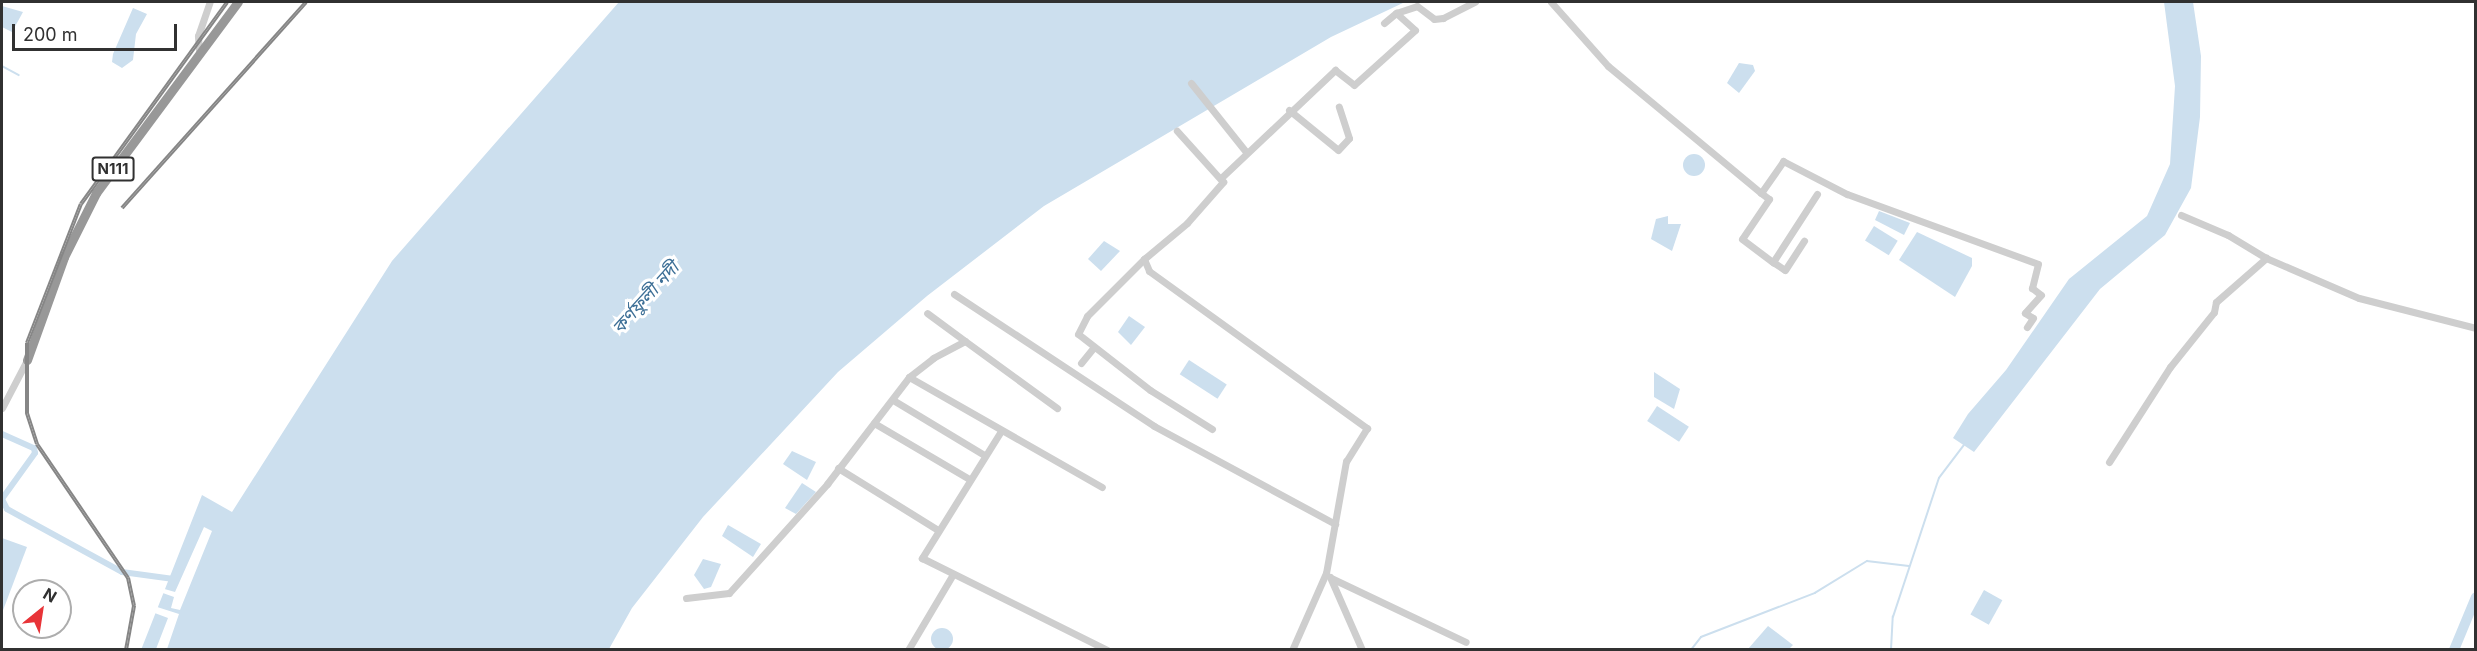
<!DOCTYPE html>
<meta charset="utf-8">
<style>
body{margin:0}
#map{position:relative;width:2477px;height:651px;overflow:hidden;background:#fff;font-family:Inter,"Noto Sans Bengali",sans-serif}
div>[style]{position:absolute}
.water>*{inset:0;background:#ccdfee;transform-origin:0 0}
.round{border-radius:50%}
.pier>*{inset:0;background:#fff}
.stream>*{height:1.5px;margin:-0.75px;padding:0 0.75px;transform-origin:0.75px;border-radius:0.75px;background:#ccdfee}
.canal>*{height:6px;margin:-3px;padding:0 3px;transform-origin:3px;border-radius:3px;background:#ccdfee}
.river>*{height:10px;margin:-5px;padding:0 5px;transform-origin:5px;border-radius:5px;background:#ccdfee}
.minor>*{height:7px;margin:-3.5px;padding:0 3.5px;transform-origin:3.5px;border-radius:3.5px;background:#cecece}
.highway>*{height:9px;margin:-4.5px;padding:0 4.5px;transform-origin:4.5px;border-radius:4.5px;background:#989898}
.rail>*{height:4px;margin-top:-2px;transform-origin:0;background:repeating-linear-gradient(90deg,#fff 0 4.5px,#868686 0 9px);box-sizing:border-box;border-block:2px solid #868686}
span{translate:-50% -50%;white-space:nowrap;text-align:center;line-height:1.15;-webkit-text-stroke:6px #fff;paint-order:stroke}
.shield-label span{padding:2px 4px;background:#fff;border:2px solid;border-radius:4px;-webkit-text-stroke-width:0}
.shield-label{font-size:15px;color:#313131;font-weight:700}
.water-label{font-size:18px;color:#3d6f96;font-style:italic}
.frame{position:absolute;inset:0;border:3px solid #313131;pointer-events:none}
.north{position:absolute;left:12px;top:579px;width:60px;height:60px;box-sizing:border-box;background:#fff;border:2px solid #adadad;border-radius:50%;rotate:30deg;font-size:16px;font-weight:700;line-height:24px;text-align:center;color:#313131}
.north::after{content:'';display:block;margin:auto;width:21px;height:27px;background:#e83438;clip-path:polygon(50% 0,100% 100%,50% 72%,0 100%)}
.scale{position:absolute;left:12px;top:24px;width:165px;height:27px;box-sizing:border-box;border:3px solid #313131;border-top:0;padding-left:8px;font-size:18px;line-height:21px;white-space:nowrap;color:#313131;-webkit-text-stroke:4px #fff;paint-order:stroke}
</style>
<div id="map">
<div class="water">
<i style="clip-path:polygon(619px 2px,1405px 2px,1331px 37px,1044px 206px,927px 296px,838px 372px,703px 517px,632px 608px,609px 649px,141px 650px,202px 495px,232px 512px,392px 261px)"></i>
<i style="clip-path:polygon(2164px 2px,2193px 2px,2201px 56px,2200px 117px,2191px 188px,2165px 235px,2100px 289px,1974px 452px,1953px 438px,1968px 414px,2006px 370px,2069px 279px,2147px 216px,2170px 164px,2175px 86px)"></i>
<i style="clip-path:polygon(2px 6px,23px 12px,12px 32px,2px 27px)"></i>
<i style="clip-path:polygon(133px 8px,147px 14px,136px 34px,133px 60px,122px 68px,112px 62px,113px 54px)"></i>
<i style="clip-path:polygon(1739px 63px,1753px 65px,1755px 71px,1739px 93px,1727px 83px)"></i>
<i class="round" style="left:1683px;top:154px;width:22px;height:22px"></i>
<i style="clip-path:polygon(1879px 211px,1910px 223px,1904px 235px,1875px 220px)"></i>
<i style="clip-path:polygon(1668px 216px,1668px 224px,1681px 224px,1672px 251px,1651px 239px,1656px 219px)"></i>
<i style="left:1874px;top:226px;width:28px;height:17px;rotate:32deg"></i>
<i style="clip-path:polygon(1917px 232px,1972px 258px,1972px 266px,1955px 297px,1899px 260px)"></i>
<i style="clip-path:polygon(1104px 241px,1120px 251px,1101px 271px,1088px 259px)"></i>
<i style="clip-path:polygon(1129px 316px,1145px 327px,1131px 345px,1118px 332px)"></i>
<i style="left:1189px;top:360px;width:45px;height:17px;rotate:33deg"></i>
<i style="clip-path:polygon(1654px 372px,1680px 389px,1674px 409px,1654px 397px)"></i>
<i style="left:1657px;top:406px;width:38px;height:18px;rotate:33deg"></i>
<i style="clip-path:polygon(792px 451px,816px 462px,807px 480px,783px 464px)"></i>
<i style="clip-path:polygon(802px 483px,816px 492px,796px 514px,785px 508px)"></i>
<i style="clip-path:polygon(728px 525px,761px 544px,753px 557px,722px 536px)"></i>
<i style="clip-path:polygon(2px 538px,27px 547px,2px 613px)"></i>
<i style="clip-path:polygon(703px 559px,721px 564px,711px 587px,704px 589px,694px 575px)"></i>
<i style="left:1984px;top:590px;width:21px;height:28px;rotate:29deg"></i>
<i style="clip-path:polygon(1768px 626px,1793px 645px,1789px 649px,1748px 649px)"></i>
<i class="round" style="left:931px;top:628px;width:22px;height:22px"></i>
</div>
<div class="pier">
<i style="clip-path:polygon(204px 527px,212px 531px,180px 610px,171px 608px,174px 597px,160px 592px,161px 588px,175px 592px)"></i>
<i style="clip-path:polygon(154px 606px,179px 614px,167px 649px,156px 649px,168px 618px,152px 612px)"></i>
</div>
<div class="stream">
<i style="left:2px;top:66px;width:19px;rotate:28deg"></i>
<i style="left:1691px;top:650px;width:16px;rotate:-52deg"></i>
<i style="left:1701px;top:637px;width:122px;rotate:-21.1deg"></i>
<i style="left:1815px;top:593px;width:61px;rotate:-31.6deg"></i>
<i style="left:1867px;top:561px;width:42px;rotate:6.8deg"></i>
<i style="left:1891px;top:650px;width:33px;rotate:-87deg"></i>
<i style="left:1893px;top:617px;width:146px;rotate:-71.7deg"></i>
<i style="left:1939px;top:478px;width:41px;rotate:-52.9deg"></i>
</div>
<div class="canal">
<i style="left:2px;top:434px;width:35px;rotate:24deg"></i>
<i style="left:34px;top:448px;width:5px;rotate:79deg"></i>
<i style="left:35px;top:453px;width:57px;rotate:125.7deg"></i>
<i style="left:2px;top:499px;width:11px;rotate:63deg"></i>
<i style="left:7px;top:509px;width:131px;rotate:28.7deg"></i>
<i style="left:122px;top:572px;width:52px;rotate:7.7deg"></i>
</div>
<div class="river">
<i style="left:2454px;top:650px;width:57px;rotate:-67.5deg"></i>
</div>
<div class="minor">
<i style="left:1551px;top:2px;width:86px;rotate:48.3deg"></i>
<i style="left:1608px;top:66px;width:199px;rotate:39.7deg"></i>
<i style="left:1761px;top:193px;width:39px;rotate:-55deg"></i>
<i style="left:1783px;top:161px;width:72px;rotate:27.3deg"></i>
<i style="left:1847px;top:194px;width:203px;rotate:20.1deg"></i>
<i style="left:2038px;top:264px;width:25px;rotate:104deg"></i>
<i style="left:2032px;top:288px;width:11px;rotate:38deg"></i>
<i style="left:2041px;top:295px;width:24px;rotate:132deg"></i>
<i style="left:2025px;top:313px;width:9px;rotate:32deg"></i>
<i style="left:2033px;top:318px;width:11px;rotate:124deg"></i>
<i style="left:1384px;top:23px;width:16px;rotate:-40deg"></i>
<i style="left:199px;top:51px;width:15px;rotate:-94deg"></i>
<i style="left:198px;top:36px;width:36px;rotate:-71deg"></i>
<i style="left:1191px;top:83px;width:88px;rotate:51.4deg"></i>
<i style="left:1289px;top:110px;width:63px;rotate:39.2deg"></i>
<i style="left:1338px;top:150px;width:16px;rotate:-47deg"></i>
<i style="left:1349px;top:138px;width:33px;rotate:-108deg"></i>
<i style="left:1222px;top:177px;width:156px;rotate:-43.4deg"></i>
<i style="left:1335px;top:70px;width:24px;rotate:38deg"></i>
<i style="left:1354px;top:85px;width:82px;rotate:-42deg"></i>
<i style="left:1415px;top:30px;width:25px;rotate:-138deg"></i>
<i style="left:1396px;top:13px;width:22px;rotate:-18deg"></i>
<i style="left:1417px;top:6px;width:21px;rotate:37deg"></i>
<i style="left:1434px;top:19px;width:9px;rotate:-6deg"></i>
<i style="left:1443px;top:18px;width:36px;rotate:-27deg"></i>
<i style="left:1761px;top:193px;width:10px;rotate:37deg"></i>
<i style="left:1769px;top:199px;width:48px;rotate:124deg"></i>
<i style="left:1742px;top:239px;width:39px;rotate:37deg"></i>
<i style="left:1773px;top:262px;width:81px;rotate:-57.1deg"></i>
<i style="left:2181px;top:215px;width:51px;rotate:23.1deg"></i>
<i style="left:2228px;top:235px;width:44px;rotate:31.2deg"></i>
<i style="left:1144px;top:259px;width:56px;rotate:-39.9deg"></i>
<i style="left:1187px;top:223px;width:55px;rotate:-48.7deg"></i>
<i style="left:1223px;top:182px;width:69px;rotate:-132deg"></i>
<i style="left:1773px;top:262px;width:14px;rotate:34deg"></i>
<i style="left:1785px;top:270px;width:35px;rotate:-57deg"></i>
<i style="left:954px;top:294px;width:240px;rotate:33.4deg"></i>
<i style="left:1154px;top:426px;width:206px;rotate:28.4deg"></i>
<i style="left:965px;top:341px;width:114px;rotate:36.1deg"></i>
<i style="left:1081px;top:363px;width:19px;rotate:-51deg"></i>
<i style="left:909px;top:377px;width:222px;rotate:29.7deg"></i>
<i style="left:893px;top:400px;width:106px;rotate:31.1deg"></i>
<i style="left:2px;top:408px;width:54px;rotate:-62.5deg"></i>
<i style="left:874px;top:423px;width:110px;rotate:30.5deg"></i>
<i style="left:1212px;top:429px;width:73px;rotate:-147.8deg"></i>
<i style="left:1150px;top:390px;width:91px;rotate:-142.1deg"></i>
<i style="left:1078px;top:334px;width:20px;rotate:-63deg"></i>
<i style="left:1087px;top:316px;width:81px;rotate:-45deg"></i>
<i style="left:1144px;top:259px;width:13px;rotate:67deg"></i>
<i style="left:1149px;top:271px;width:269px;rotate:35.8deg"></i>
<i style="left:1367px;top:428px;width:39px;rotate:122deg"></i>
<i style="left:1346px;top:461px;width:114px;rotate:100.1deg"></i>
<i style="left:1326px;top:573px;width:84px;rotate:113.8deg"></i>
<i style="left:1001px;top:431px;width:150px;rotate:121.9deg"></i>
<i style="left:922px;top:558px;width:207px;rotate:26.4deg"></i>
<i style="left:2109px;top:462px;width:113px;rotate:-57.3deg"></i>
<i style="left:2170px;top:367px;width:70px;rotate:-51.3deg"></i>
<i style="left:2214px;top:312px;width:10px;rotate:-79deg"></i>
<i style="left:2216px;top:302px;width:67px;rotate:-41.3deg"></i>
<i style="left:2266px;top:258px;width:101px;rotate:23.3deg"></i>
<i style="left:2359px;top:298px;width:121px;rotate:14.4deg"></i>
<i style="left:838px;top:468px;width:118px;rotate:31.8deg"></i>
<i style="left:1330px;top:577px;width:80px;rotate:66.3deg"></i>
<i style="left:1331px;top:578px;width:149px;rotate:25.4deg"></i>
<i style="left:686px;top:598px;width:43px;rotate:-6.6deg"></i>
<i style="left:729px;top:593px;width:147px;rotate:-48deg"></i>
<i style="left:827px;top:484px;width:135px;rotate:-52.5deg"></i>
<i style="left:909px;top:377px;width:31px;rotate:-38deg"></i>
<i style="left:933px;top:358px;width:36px;rotate:-28deg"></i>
<i style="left:965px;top:341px;width:47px;rotate:-143.6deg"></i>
<i style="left:908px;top:650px;width:86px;rotate:-59.3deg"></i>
</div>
<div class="highway">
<i style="left:27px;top:360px;width:109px;rotate:-70.2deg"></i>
<i style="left:64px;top:257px;width:72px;rotate:-63.4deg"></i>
<i style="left:96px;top:193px;width:238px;rotate:-53.4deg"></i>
</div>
<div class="rail">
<i style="left:122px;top:208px;width:276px;rotate:-48.2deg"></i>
<i style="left:126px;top:650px;width:45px;rotate:-79.7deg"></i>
<i style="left:134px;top:606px;width:29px;rotate:-102deg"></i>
<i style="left:128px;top:578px;width:162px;rotate:-124.2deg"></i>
<i style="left:37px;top:444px;width:33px;rotate:-108deg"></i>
<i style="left:27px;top:413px;width:70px;rotate:-90deg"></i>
<i style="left:27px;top:343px;width:149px;rotate:-68.8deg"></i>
<i style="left:81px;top:204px;width:249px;rotate:-54.1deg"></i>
</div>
<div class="shield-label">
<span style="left:113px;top:169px">N111</span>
</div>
<div class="water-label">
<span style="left:646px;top:298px;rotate:-48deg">কর্ণফুলী নদী</span>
</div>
<div class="frame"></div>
<div class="north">N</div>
<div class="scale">200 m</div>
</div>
